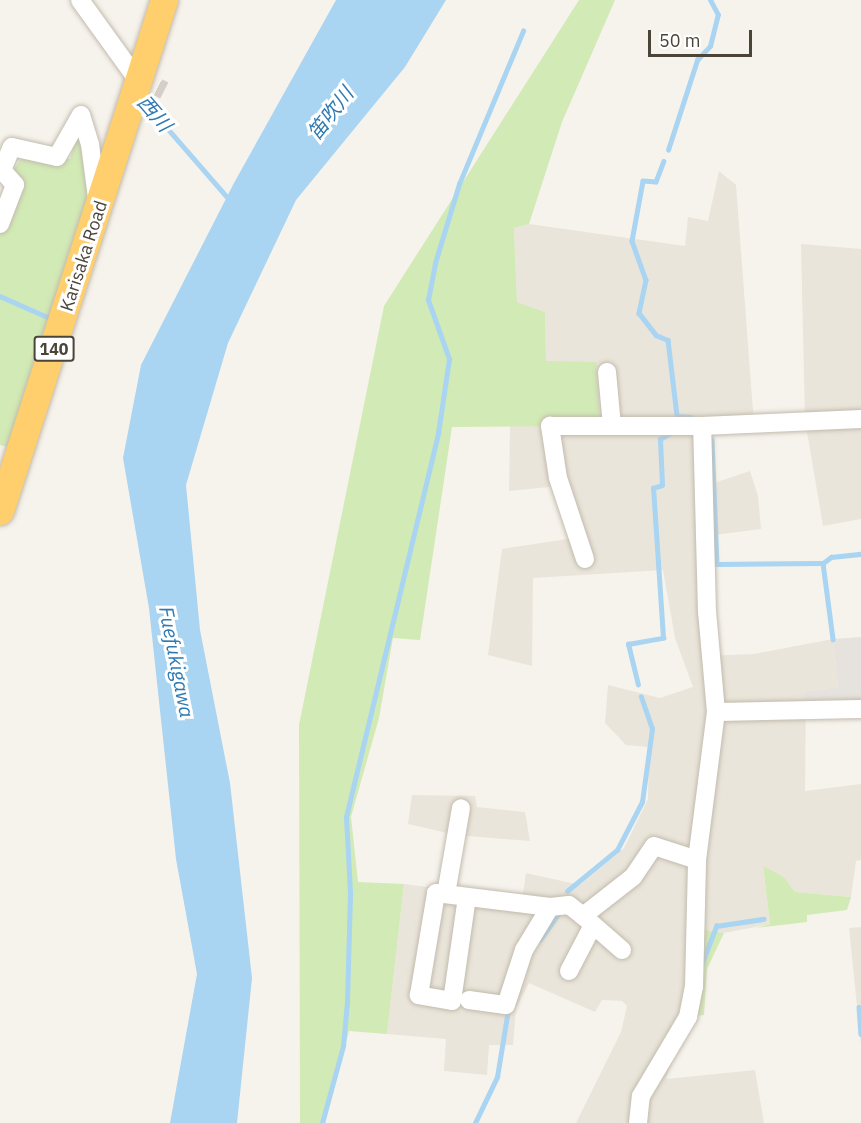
<!DOCTYPE html>
<meta charset="utf-8">
<style>
body{margin:0}
#map{position:relative;width:861px;height:1123px;overflow:hidden;background:#f6f3ec;font-family:"IBM Plex Sans","Noto Sans JP",sans-serif}
div>[style]{position:absolute}
.residential>*{inset:0;background:#eae5da}
.industrial>*{inset:0;background:#e6e2dd}
.green>*{inset:0;background:#d2eab5}
.water>*{inset:0;background:#a9d4f2}
.stream>*{height:4.5px;margin:-2.25px;padding:0 2.25px;transform-origin:2.25px;border-radius:2.25px;background:#a9d4f2}
.minor-tunnel>*{height:18px;margin-top:-9px;transform-origin:0;background:repeating-linear-gradient(90deg,#d4d0c8 0 18px,transparent 0 27px)}
.roads{filter:drop-shadow(0 0 2px #c2bbae) drop-shadow(0 0 2px #c2bbae)}
.minor>*{height:18px;margin:-9px;padding:0 9px;transform-origin:9px;border-radius:9px;background:#fff}
.highway>*{height:27px;margin:-13.5px;padding:0 13.5px;transform-origin:13.5px;border-radius:13.5px;background:#ffcf6e}
span{translate:-50% -50%;white-space:nowrap;text-align:center;line-height:1.15;-webkit-text-stroke:6px #fff;paint-order:stroke}
.shield-label span{padding:2px 4px;background:#fff;border:2px solid;border-radius:4px;-webkit-text-stroke-width:0}
.shield-label{font-size:16px;color:#4b4439;font-weight:700}
.street-label{font-size:18px;color:#4b4439}
.water-label{font-size:20px;color:#2e7ab2;font-style:italic}
.scale{position:absolute;left:648px;top:30px;width:104px;height:27px;box-sizing:border-box;border:3px solid #4b4439;border-top:0;padding-left:8px;font-size:18px;line-height:21px;white-space:nowrap;color:#4b4439;-webkit-text-stroke:4px #fff;paint-order:stroke}
</style>
<div id="map">
<div class="residential">
<i style="clip-path:polygon(719px 171px,736px 185px,754px 424px,702px 426px,702px 487px,750px 471px,758px 496px,761px 529px,706px 536px,707px 656px,754px 654px,833px 639px,838px 687px,806px 691px,805px 791px,861px 784px,861px 860px,856px 861px,851px 897px,795px 892px,784px 877px,763px 867px,770px 924px,724px 933px,694px 928px,688px 1017px,666px 1079px,755px 1070px,764px 1123px,576px 1123px,621px 1032px,627px 1006px,622px 1001px,602px 1000px,595px 1012px,529px 983px,516px 1008px,513px 1045px,489px 1045px,487px 1075px,444px 1071px,446px 1039px,387px 1034px,404px 884px,522px 900px,526px 873px,580px 885px,624px 848px,648px 799px,649px 747px,626px 745px,605px 723px,608px 685px,660px 698px,693px 687px,675px 638px,663px 570px,533px 578px,532px 666px,488px 655px,502px 549px,574px 538px,559px 486px,509px 491px,510px 425px,546px 361px,545px 312px,517px 302px,514px 228px,529px 224px,685px 246px,688px 217px,708px 221px)"></i>
<i style="clip-path:polygon(801px 244px,861px 249px,861px 519px,823px 526px,805px 420px)"></i>
<i style="clip-path:polygon(412px 795px,475px 796px,477px 807px,525px 812px,530px 841px,456px 835px,408px 824px)"></i>
<i style="clip-path:polygon(861px 927px,861px 1045px,849px 928px)"></i>
</div>
<div class="industrial">
<i style="clip-path:polygon(861px 637px,861px 709px,803px 711px,806px 691px,838px 687px,833px 639px)"></i>
</div>
<div class="green">
<i style="clip-path:polygon(579px 0,615px 0,562px 122px,529px 224px,514px 228px,517px 302px,545px 312px,546px 361px,596px 362px,600px 426px,452px 427px,420px 640px,393px 638px,379px 718px,351px 817px,358px 882px,404px 884px,387px 1034px,349px 1031px,325px 1123px,300px 1123px,299px 725px,384px 306px)"></i>
<i style="clip-path:polygon(80px 125px,92px 201px,18px 450px,0 445px,0 230px,24px 181px,14px 169px,27px 151px,70px 159px)"></i>
<i style="clip-path:polygon(763px 866px,784px 877px,795px 892px,851px 897px,847px 910px,807px 915px,807px 922px,756px 928px,770px 924px)"></i>
<i style="clip-path:polygon(694px 928px,724px 933px,707px 969px,704px 1015px,688px 1017px)"></i>
</div>
<div class="water">
<i style="clip-path:polygon(336px 0,446px 0,405px 67px,296px 200px,228px 343px,186px 485px,200px 630px,230px 783px,252px 978px,237px 1123px,170px 1123px,197px 974px,176px 859px,149px 608px,123px 458px,141px 365px,234px 183px)"></i>
</div>
<div class="stream">
<i style="left:142px;top:99px;width:133px;rotate:49deg"></i>
<i style="left:668px;top:150px;width:95px;rotate:-72.1deg"></i>
<i style="left:697px;top:60px;width:19px;rotate:-47deg"></i>
<i style="left:710px;top:46px;width:32px;rotate:-76deg"></i>
<i style="left:718px;top:15px;width:17px;rotate:-118deg"></i>
<i style="left:664px;top:161px;width:22px;rotate:111deg"></i>
<i style="left:656px;top:182px;width:13px;rotate:-176deg"></i>
<i style="left:643px;top:181px;width:61px;rotate:100.4deg"></i>
<i style="left:632px;top:241px;width:41px;rotate:70.3deg"></i>
<i style="left:646px;top:280px;width:34px;rotate:102deg"></i>
<i style="left:639px;top:313px;width:28px;rotate:52deg"></i>
<i style="left:656px;top:335px;width:13px;rotate:23deg"></i>
<i style="left:668px;top:340px;width:77px;rotate:83.2deg"></i>
<i style="left:677px;top:416px;width:14px;rotate:4deg"></i>
<i style="left:0;top:296px;width:57px;rotate:23.9deg"></i>
<i style="left:712px;top:440px;width:124px;rotate:87.7deg"></i>
<i style="left:717px;top:564px;width:106px;rotate:-0.5deg"></i>
<i style="left:823px;top:563px;width:77px;rotate:82.5deg"></i>
<i style="left:823px;top:563px;width:10px;rotate:-37deg"></i>
<i style="left:831px;top:557px;width:30px;rotate:-6deg"></i>
<i style="left:638px;top:685px;width:42px;rotate:-103.7deg"></i>
<i style="left:628px;top:644px;width:36px;rotate:-10deg"></i>
<i style="left:663px;top:638px;width:150px;rotate:-93.8deg"></i>
<i style="left:653px;top:488px;width:9px;rotate:-18deg"></i>
<i style="left:662px;top:485px;width:46px;rotate:-92.5deg"></i>
<i style="left:660px;top:439px;width:14px;rotate:-30deg"></i>
<i style="left:567px;top:891px;width:65px;rotate:-39.4deg"></i>
<i style="left:617px;top:850px;width:54px;rotate:-62.5deg"></i>
<i style="left:642px;top:802px;width:74px;rotate:-82.2deg"></i>
<i style="left:652px;top:729px;width:34px;rotate:-109deg"></i>
<i style="left:540px;top:940px;width:37px;rotate:-55deg"></i>
<i style="left:702px;top:963px;width:40px;rotate:-69deg"></i>
<i style="left:716px;top:926px;width:48px;rotate:-8.5deg"></i>
<i style="left:859px;top:1007px;width:27px;rotate:86deg"></i>
<i style="left:322px;top:1123px;width:80px;rotate:-74.7deg"></i>
<i style="left:343px;top:1046px;width:44px;rotate:-84.8deg"></i>
<i style="left:347px;top:1002px;width:109px;rotate:-88.4deg"></i>
<i style="left:350px;top:893px;width:76px;rotate:-93deg"></i>
<i style="left:346px;top:817px;width:395px;rotate:-76.5deg"></i>
<i style="left:438px;top:433px;width:75px;rotate:-81.5deg"></i>
<i style="left:449px;top:359px;width:63px;rotate:-109.6deg"></i>
<i style="left:428px;top:300px;width:38px;rotate:-79deg"></i>
<i style="left:435px;top:263px;width:83px;rotate:-73.1deg"></i>
<i style="left:459px;top:184px;width:166px;rotate:-67.3deg"></i>
<i style="left:475px;top:1123px;width:51px;rotate:-64.4deg"></i>
<i style="left:497px;top:1077px;width:68px;rotate:-80.7deg"></i>
</div>
<div class="minor-tunnel">
<i style="left:134px;top:75px;width:34px;rotate:27deg"></i>
</div>
<div class="roads">
<div class="minor">
<i style="left:80px;top:0;width:92px;rotate:54.2deg"></i>
<i style="left:0;top:224px;width:42px;rotate:-69deg"></i>
<i style="left:15px;top:185px;width:20px;rotate:-131deg"></i>
<i style="left:2px;top:170px;width:25px;rotate:-67deg"></i>
<i style="left:12px;top:147px;width:46px;rotate:12.5deg"></i>
<i style="left:57px;top:157px;width:48px;rotate:-60.3deg"></i>
<i style="left:81px;top:115px;width:30px;rotate:73deg"></i>
<i style="left:90px;top:144px;width:54px;rotate:82.6deg"></i>
<i style="left:607px;top:372px;width:54px;rotate:84.7deg"></i>
<i style="left:585px;top:559px;width:85px;rotate:-108.4deg"></i>
<i style="left:558px;top:478px;width:53px;rotate:-98.7deg"></i>
<i style="left:550px;top:426px;width:152px"></i>
<i style="left:702px;top:426px;width:159px;rotate:-2.5deg"></i>
<i style="left:716px;top:712px;width:145px;rotate:-1.2deg"></i>
<i style="left:446px;top:894px;width:87px;rotate:-80.1deg"></i>
<i style="left:467px;top:897px;width:105px;rotate:98.2deg"></i>
<i style="left:452px;top:1001px;width:34px;rotate:-170deg"></i>
<i style="left:419px;top:995px;width:103px;rotate:-80.5deg"></i>
<i style="left:436px;top:893px;width:115px;rotate:7deg"></i>
<i style="left:550px;top:907px;width:19px;rotate:-6deg"></i>
<i style="left:569px;top:905px;width:18px;rotate:38deg"></i>
<i style="left:622px;top:950px;width:52px;rotate:-138.9deg"></i>
<i style="left:583px;top:916px;width:63px;rotate:-38deg"></i>
<i style="left:633px;top:877px;width:37px;rotate:-56deg"></i>
<i style="left:654px;top:846px;width:45px;rotate:18deg"></i>
<i style="left:569px;top:971px;width:50px;rotate:-62.4deg"></i>
<i style="left:469px;top:1000px;width:37px;rotate:8deg"></i>
<i style="left:506px;top:1005px;width:58px;rotate:-71.9deg"></i>
<i style="left:524px;top:950px;width:50px;rotate:-58.8deg"></i>
<i style="left:638px;top:1123px;width:27px;rotate:-84deg"></i>
<i style="left:641px;top:1096px;width:92px;rotate:-59.3deg"></i>
<i style="left:688px;top:1017px;width:32px;rotate:-79deg"></i>
<i style="left:694px;top:986px;width:126px;rotate:-88.6deg"></i>
<i style="left:697px;top:860px;width:149px;rotate:-82.7deg"></i>
<i style="left:716px;top:712px;width:100px;rotate:-95.1deg"></i>
<i style="left:707px;top:612px;width:186px;rotate:-91.5deg"></i>
</div>
<div class="highway">
<i style="left:0;top:511px;width:537px;rotate:-72.21deg"></i>
</div>
</div>
<div class="shield-label">
<span style="left:54px;top:349px">140</span>
</div>
<div class="street-label">
<span style="left:84px;top:256px;rotate:-72deg">Karisaka Road</span>
</div>
<div class="water-label">
<span style="left:155px;top:113px;rotate:49deg">西川</span>
<span style="left:330px;top:113px;rotate:-52deg">笛吹川</span>
<span style="left:177px;top:662px;rotate:79deg">Fuefukigawa</span>
</div>
<div class="scale">50 m</div>
</div>
